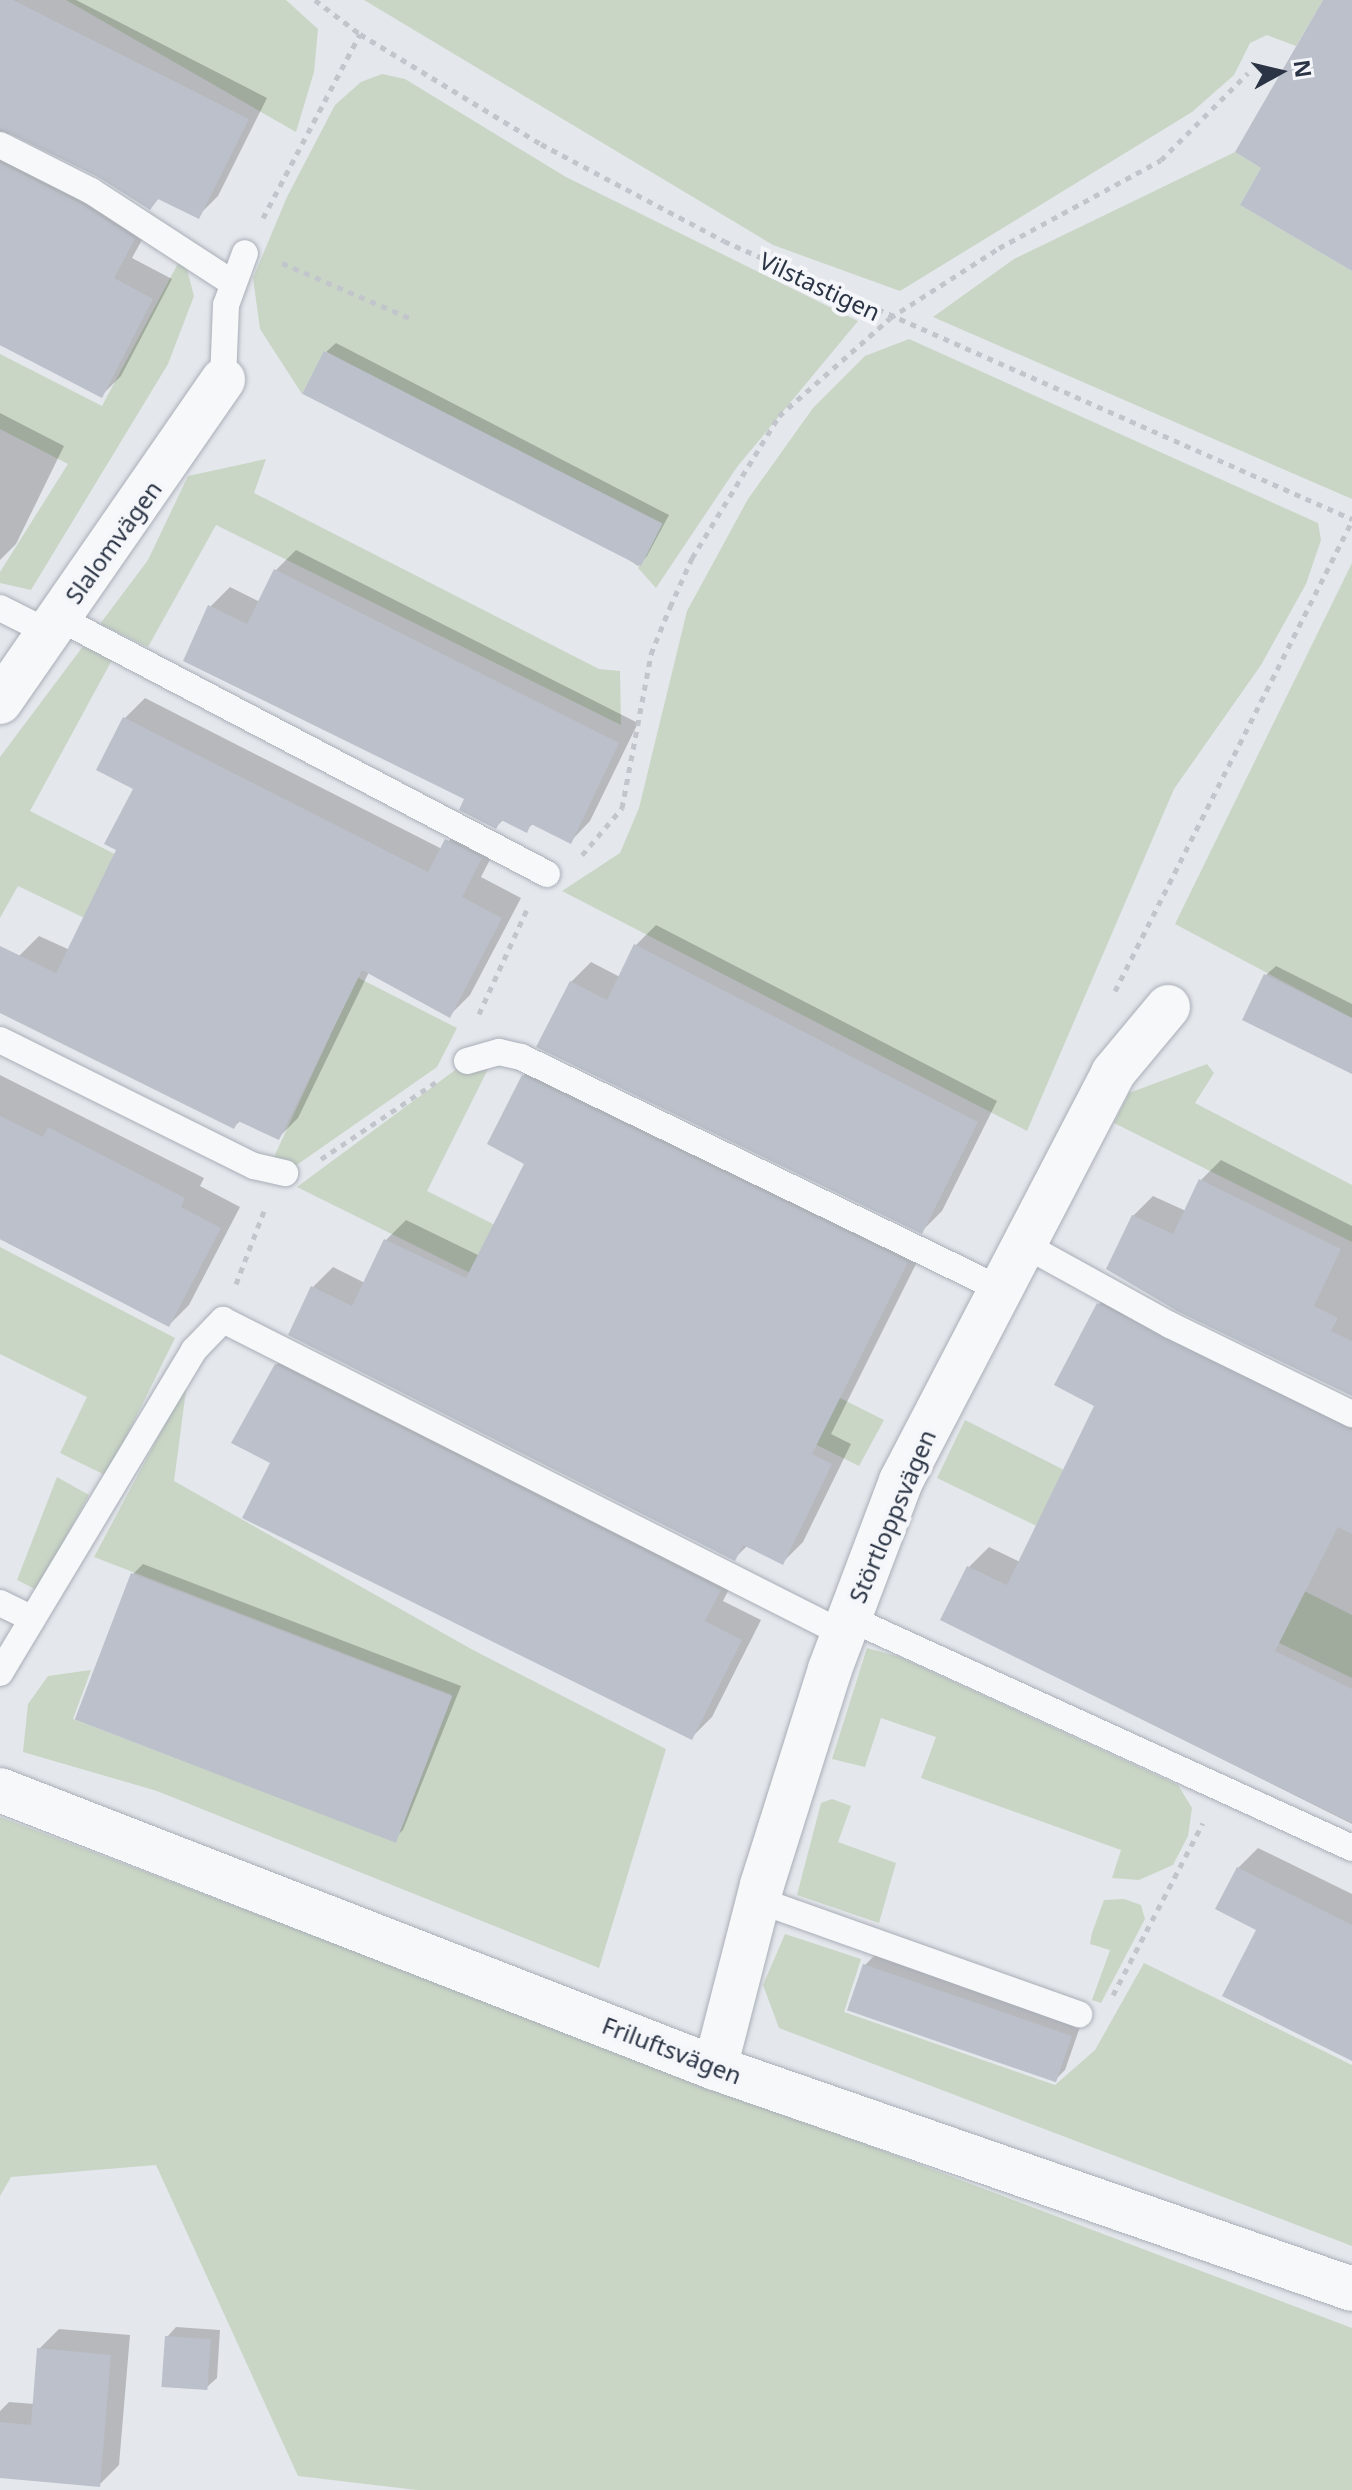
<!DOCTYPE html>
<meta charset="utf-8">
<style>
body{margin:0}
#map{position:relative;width:1352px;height:2490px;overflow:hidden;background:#e4e7ec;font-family:"Noto Sans",sans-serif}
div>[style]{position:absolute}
.green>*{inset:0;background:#c9d6c5}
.shadow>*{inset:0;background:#0003}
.building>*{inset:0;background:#bbc0ca;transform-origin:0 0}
.path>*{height:5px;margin-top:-2.5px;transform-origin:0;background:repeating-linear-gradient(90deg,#c2c5cb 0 6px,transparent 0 12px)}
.roads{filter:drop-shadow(0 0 2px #a9aeb7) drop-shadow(0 0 2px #a9aeb7)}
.lane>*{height:26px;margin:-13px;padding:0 13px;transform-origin:13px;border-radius:13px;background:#f7f8fa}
.street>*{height:44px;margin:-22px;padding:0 22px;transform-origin:22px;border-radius:22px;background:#f7f8fa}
span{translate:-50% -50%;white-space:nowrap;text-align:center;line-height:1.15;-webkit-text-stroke:8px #f4f6f9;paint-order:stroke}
.street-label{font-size:24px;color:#2b3445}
.north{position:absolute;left:1240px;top:32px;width:80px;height:80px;-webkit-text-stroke:6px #f4f6f9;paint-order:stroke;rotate:82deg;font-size:22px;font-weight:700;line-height:32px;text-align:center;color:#2b3445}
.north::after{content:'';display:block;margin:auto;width:28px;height:36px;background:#2b3445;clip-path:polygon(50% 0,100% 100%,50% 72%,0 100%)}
</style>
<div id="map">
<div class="green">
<i style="clip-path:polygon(66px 0,286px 0,318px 29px,314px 72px,296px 132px)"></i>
<i style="clip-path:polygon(364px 0,1323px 0,1296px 46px,1267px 35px,1250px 43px,1234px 75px,1192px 112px,900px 291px,773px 245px)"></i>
<i style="clip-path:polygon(382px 74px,405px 79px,566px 177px,858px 321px,737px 467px,656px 588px,638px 568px,660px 525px,325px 351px,302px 394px,260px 329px,253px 278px,287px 197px,335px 105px,361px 82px)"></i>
<i style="clip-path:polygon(1235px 152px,1261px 168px,1240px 205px,1352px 271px,1352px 499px,933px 317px,1014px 259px)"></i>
<i style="clip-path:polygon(183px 254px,194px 296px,168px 364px,31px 590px,0 583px,0 572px,68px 464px,0 429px,0 354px,102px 406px)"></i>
<i style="clip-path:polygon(909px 339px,1318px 523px,1321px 540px,1306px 584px,1261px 665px,1174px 789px,1027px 1131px,562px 891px,620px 853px,639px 808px,687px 611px,748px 499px,813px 408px,865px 356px)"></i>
<i style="clip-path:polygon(266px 459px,254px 493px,599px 669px,620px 671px,621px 725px,216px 525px,148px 647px,100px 624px,148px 560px,188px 476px)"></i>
<i style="clip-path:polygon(1352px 563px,1352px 1018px,1175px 924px)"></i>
<i style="clip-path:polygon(87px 641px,112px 660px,30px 811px,457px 1028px,437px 1067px,291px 1169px,273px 1159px,330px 1036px,18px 886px,0 918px,0 757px)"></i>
<i style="clip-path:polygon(491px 1063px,427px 1191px,884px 1420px,859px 1466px,297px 1187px,462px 1065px)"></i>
<i style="clip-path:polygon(1207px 1064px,1214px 1073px,1195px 1103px,1352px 1185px,1352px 1242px,1114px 1123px,1129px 1093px)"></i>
<i style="clip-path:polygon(0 1247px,175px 1338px,107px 1476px,60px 1453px,87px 1397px,0 1354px)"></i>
<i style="clip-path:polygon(187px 1383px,174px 1481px,473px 1650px,666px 1749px,599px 1968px,157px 1791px,23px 1752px,28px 1704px,48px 1676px,91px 1670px,73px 1719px,394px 1841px,452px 1695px,94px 1557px)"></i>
<i style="clip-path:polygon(965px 1420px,1352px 1615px,1352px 1678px,937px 1478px)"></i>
<i style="clip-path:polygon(57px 1477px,89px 1495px,37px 1590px,17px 1580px)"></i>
<i style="clip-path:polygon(867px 1648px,900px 1657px,1178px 1785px,1192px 1808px,1188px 1836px,1173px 1865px,1139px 1880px,1112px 1878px,1121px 1850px,921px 1778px,936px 1737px,881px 1718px,865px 1767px,832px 1759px)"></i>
<i style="clip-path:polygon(832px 1799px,851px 1806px,838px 1842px,896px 1863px,879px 1923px,797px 1895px,821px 1803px)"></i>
<i style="clip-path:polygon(0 1817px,1352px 2328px,1352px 2490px,417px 2490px,298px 2476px,156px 2165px,11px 2177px,0 2196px)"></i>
<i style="clip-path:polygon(1124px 1899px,1141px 1905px,1145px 1919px,1101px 2003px,1092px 2000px,1110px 1950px,1090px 1944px,1092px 1933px,1104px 1900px)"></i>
<i style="clip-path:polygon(785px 1934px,861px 1959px,844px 2012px,1055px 2085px,1095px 2050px,1144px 1963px,1352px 2065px,1352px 2246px,779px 2028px,763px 1985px)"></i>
</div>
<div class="shadow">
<i style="clip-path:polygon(0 0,76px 0,267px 98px,218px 196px,198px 216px,160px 197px,150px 208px,99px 175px,4px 127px,13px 140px,154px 218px,132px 258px,172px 279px,121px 376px,101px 396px,0 345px)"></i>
<i style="clip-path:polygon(336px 343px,669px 515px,647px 556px,638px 566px,326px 352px)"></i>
<i style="clip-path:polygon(0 413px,64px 446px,16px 544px,0 560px)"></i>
<i style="clip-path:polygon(296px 550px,638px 723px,590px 821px,570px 842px,534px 823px,526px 830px,504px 819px,496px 827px,467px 798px,210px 607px,230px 587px,260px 602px,276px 570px)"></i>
<i style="clip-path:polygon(145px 698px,442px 849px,467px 820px,501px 838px,481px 877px,521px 898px,470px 995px,450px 1015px,369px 972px,298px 1118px,278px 1138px,241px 1120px,234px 1127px,0 1011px,0 998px,19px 956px,39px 936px,70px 950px,119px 849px,136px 788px,125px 718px)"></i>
<i style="clip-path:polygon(656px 925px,997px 1101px,942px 1211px,922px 1231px,571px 982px,591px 962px,620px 977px,636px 945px)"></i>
<i style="clip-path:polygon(1276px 966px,1352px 1004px,1352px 1072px,1266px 975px)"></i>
<i style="clip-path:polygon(544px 1056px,927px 1242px,831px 1434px,851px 1444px,803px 1542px,783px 1562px,748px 1545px,735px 1558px,313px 1287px,333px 1267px,365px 1283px,386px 1240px,406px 1220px,480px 1256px,527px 1163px,523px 1076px)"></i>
<i style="clip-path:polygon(0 1075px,204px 1178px,200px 1186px,240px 1207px,189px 1305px,169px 1325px,0 1239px)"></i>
<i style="clip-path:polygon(1221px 1160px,1352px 1226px,1352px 1394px,1133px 1216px,1153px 1196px,1186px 1211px,1201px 1180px)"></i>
<i style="clip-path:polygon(1119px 1284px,1352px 1402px,1352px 1824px,942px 1619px,969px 1567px,989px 1547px,1020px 1562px,1097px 1405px,1099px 1304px)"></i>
<i style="clip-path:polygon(296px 1345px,739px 1569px,723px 1601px,761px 1620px,712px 1717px,692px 1737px,273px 1462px,276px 1365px)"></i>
<i style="clip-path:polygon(143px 1564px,461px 1686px,403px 1830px,393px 1840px,133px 1574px)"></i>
<i style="clip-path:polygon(1258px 1848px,1352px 1894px,1352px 2058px,1238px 1868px)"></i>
<i style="clip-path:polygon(875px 1955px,1080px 2027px,1065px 2070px,1055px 2080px,865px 1965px)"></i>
<i style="clip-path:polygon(176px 2327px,220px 2330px,217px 2378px,207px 2387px,167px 2337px)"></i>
<i style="clip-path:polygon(59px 2329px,130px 2335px,119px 2465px,99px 2485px,0 2476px,0 2411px,9px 2402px,34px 2404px,39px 2349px)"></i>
</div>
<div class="building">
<i style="clip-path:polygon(0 0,13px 0,249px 119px,199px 219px,158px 199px,150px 210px,98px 177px,0 129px)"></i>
<i style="clip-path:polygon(1323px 0,1352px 0,1352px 271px,1240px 205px,1261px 168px,1235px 152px)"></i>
<i style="clip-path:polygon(0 163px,83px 205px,135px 239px,114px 278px,153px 299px,102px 398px,0 345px)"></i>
<i style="left:324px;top:351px;width:380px;height:48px;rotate:27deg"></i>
<i style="clip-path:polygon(274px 569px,619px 743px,571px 844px,531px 824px,527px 833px,501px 820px,496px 829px,459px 810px,464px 799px,183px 661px,208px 605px,247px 624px)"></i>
<i style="clip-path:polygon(123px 717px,428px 872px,445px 839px,482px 858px,462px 897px,502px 918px,450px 1018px,362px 970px,279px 1140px,238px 1121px,234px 1129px,0 1013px,0 946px,56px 973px,116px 850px,104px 844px,133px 789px,96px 770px)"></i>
<i style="clip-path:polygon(634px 944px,978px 1122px,922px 1234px,536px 1047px,570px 981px,607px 1000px)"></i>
<i style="clip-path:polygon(1264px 974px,1352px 1018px,1352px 1074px,1242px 1020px)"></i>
<i style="clip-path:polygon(522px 1075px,908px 1262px,812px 1454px,832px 1464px,783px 1565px,743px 1545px,735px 1561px,288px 1335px,311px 1286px,352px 1306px,384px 1239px,466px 1278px,524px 1164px,487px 1144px)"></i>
<i style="clip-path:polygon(0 1116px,43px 1137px,48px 1127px,185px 1198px,181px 1207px,221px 1228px,169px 1327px,0 1239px)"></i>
<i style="clip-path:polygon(1199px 1179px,1341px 1249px,1314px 1306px,1338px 1318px,1331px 1331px,1352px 1341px,1352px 1396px,1177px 1311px,1106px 1269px,1132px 1215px,1173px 1234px)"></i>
<i style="clip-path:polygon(1097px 1303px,1352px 1430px,1352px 1534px,1338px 1527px,1275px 1651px,1352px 1689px,1352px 1823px,940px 1620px,967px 1566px,1007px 1585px,1094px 1406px,1054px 1385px)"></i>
<i style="clip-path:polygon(275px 1364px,721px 1590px,705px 1621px,742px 1640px,692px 1740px,242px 1518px,270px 1463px,231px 1443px)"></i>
<i style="left:131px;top:1573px;width:344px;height:157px;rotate:21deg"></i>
<i style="clip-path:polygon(1237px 1867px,1352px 1925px,1352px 2061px,1222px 1996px,1256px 1930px,1215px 1909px)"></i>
<i style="left:863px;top:1964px;width:221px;height:49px;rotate:19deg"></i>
<i style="left:165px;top:2336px;width:46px;height:51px;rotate:4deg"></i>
<i style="clip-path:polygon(37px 2348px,111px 2355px,100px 2487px,0 2478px,0 2422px,31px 2425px)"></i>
</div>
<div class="path">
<i style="left:315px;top:0;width:56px;rotate:37.1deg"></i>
<i style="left:360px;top:34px;width:212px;rotate:31.3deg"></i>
<i style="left:541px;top:144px;width:207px;rotate:27.9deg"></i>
<i style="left:724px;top:241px;width:687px;rotate:23.88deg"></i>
<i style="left:263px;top:218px;width:208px;rotate:-62.2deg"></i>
<i style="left:282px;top:263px;width:139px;rotate:23.3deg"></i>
<i style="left:582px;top:855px;width:62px;rotate:-49.6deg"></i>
<i style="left:622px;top:808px;width:157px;rotate:-79.3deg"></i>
<i style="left:651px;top:654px;width:51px;rotate:-68deg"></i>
<i style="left:670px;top:607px;width:54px;rotate:-65.8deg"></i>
<i style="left:692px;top:558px;width:167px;rotate:-58.5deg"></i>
<i style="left:779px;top:416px;width:148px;rotate:-41.4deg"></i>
<i style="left:890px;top:318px;width:130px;rotate:-32.7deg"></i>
<i style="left:999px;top:248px;width:184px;rotate:-28.5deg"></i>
<i style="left:1161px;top:160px;width:123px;rotate:-45deg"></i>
<i style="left:1115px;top:991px;width:526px;rotate:-63.24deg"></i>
<i style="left:479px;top:1014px;width:118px;rotate:-65.4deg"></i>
<i style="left:321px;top:1159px;width:138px;rotate:-33.8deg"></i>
<i style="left:236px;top:1284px;width:78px;rotate:-69deg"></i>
<i style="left:1113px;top:1995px;width:194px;rotate:-62.4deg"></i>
</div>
<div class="roads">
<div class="lane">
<i style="left:0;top:145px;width:102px;rotate:26.8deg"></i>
<i style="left:91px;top:191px;width:167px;rotate:33deg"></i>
<i style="left:223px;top:380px;width:75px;rotate:-87.7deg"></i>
<i style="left:226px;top:305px;width:55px;rotate:-69.9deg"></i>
<i style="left:0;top:608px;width:54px;rotate:26.6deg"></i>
<i style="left:59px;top:618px;width:551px;rotate:27.68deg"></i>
<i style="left:0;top:1040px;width:284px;rotate:26.4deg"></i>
<i style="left:254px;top:1166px;width:32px;rotate:13deg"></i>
<i style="left:467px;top:1061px;width:33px;rotate:-16deg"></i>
<i style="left:499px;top:1052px;width:23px;rotate:13deg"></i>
<i style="left:521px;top:1057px;width:532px;rotate:25.84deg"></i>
<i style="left:1023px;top:1244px;width:168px;rotate:28.9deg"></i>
<i style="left:1170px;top:1325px;width:203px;rotate:26.1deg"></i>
<i style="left:0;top:1603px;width:34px;rotate:26deg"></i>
<i style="left:849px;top:1618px;width:553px;rotate:24.57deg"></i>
<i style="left:0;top:1673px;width:377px;rotate:-59deg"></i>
<i style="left:194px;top:1350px;width:42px;rotate:-46deg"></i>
<i style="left:223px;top:1320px;width:696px;rotate:26.82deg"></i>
<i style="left:758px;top:1900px;width:341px;rotate:19.6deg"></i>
</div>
<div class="street">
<i style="left:0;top:702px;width:392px;rotate:-55.3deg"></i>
<i style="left:0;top:1790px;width:767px;rotate:21.25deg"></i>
<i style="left:715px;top:2068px;width:674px;rotate:19.13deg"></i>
<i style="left:715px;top:2068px;width:189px;rotate:-75.6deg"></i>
<i style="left:762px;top:1885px;width:226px;rotate:-72.5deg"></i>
<i style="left:830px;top:1669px;width:201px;rotate:-69.3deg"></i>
<i style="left:901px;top:1481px;width:460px;rotate:-62.5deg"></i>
<i style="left:1113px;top:1073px;width:86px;rotate:-50.2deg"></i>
</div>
</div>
<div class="street-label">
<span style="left:820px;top:286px;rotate:25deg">Vilstastigen</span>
<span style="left:113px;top:542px;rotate:-54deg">Slalomvägen</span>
<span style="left:892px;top:1516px;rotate:-67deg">Störtloppsvägen</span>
<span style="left:672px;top:2050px;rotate:21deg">Friluftsvägen</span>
</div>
<div class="north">N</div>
</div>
